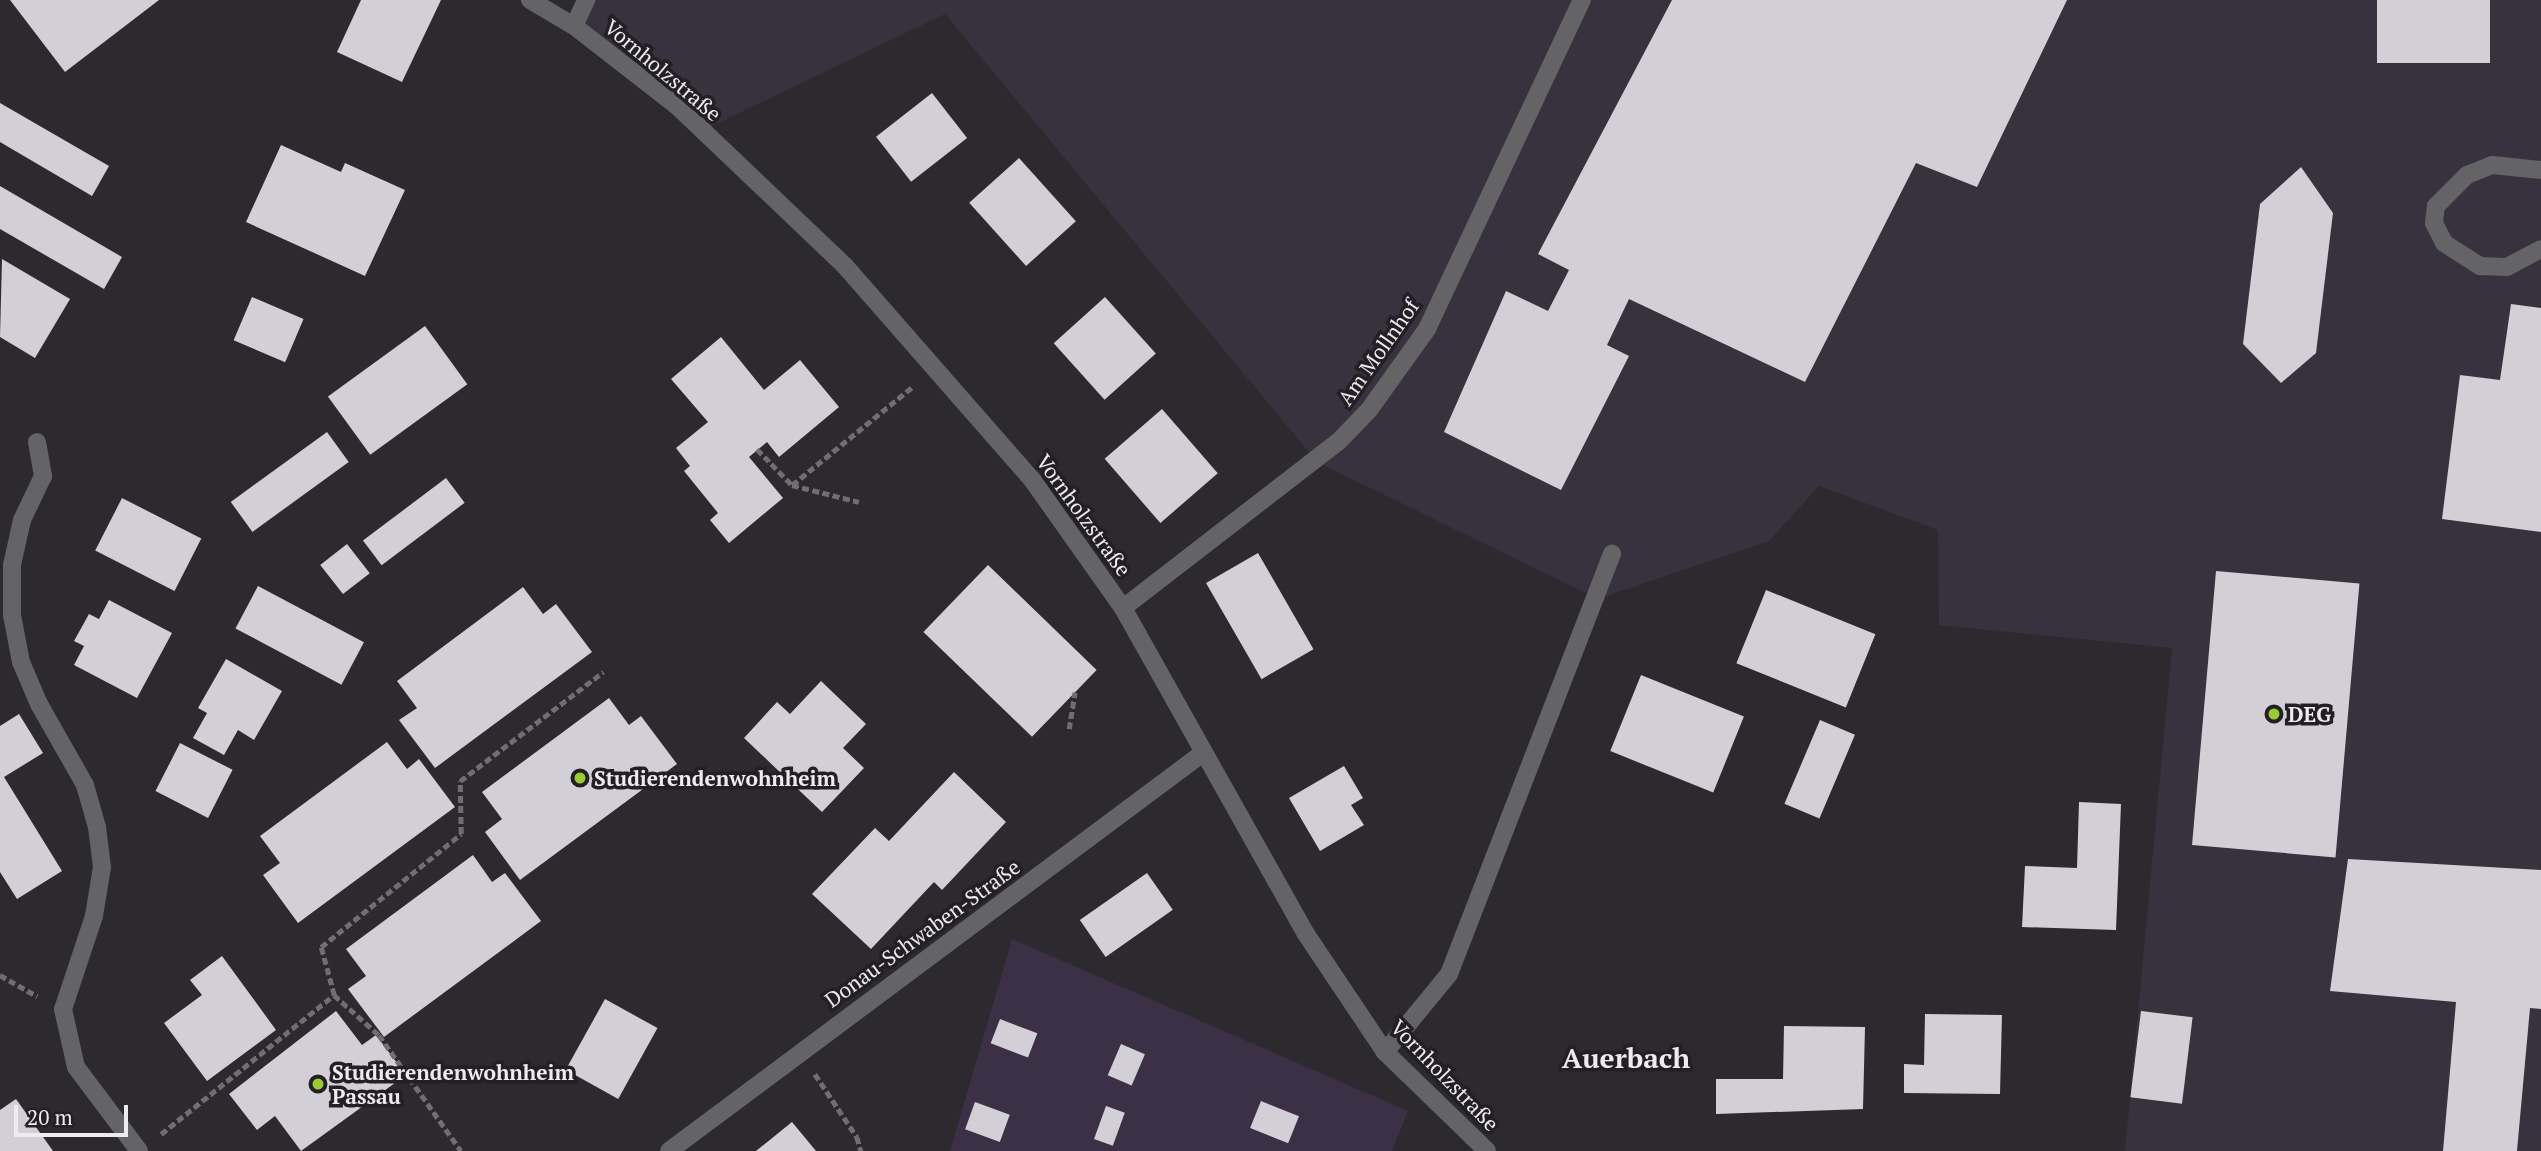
<!DOCTYPE html>
<meta charset="utf-8">
<style>
body{margin:0}
#map{position:relative;width:2541px;height:1151px;overflow:hidden;background:#2c292f;font-family:"PT Serif",serif}
div>[style]{position:absolute}
.built>*{inset:0;background:#37323d}
.green>*{inset:0;background:#3b3046}
.building>*{inset:0;background:#d2cfd7;transform-origin:0 0}
.path>*{height:4.5px;margin-top:-2.25px;transform-origin:0;background:repeating-linear-gradient(90deg,#716e73 0 7px,transparent 0 10.5px)}
.lane>*{height:18px;margin:-9px;padding:0 9px;transform-origin:9px;border-radius:9px;background:#646366}
.street>*{height:18px;margin:-9px;padding:0 9px;transform-origin:9px;border-radius:9px;background:#646366}
.dots>*{width:19px;height:19px;translate:-50% -50%;box-sizing:border-box;border:4px solid #221f25;border-radius:50%}
span{translate:-50% -50%;white-space:nowrap;text-align:center;line-height:1.15;-webkit-text-stroke:7px #221f25;paint-order:stroke}
.street-label{font-size:21px;color:#edebef}
.poi-label{font-size:21px;color:#edebef;font-weight:700}
.left{translate:0 -50%;text-align:left}
.district-label{font-size:28px;color:#edebef;font-weight:700}
.scale{position:absolute;left:14px;top:1105px;width:114px;height:32px;box-sizing:border-box;border:4px solid #edebef;border-top:0;padding-left:9px;font-size:21px;line-height:24px;white-space:nowrap;color:#edebef;-webkit-text-stroke:5px #221f25;paint-order:stroke}
</style>
<div id="map">
<div class="built">
<i style="clip-path:polygon(586px 0,2541px 0,2541px 1151px,2125px 1151px,2172px 648px,1939px 625px,1938px 530px,1819px 486px,1769px 541px,1598px 599px,1317px 462px,945px 14px,706px 129px,574px 25px)"></i>
</div>
<div class="green">
<i style="clip-path:polygon(1012px 939px,1408px 1111px,1392px 1151px,950px 1151px)"></i>
</div>
<div class="building">
<i style="clip-path:polygon(10px 0,159px 0,65px 72px)"></i>
<i style="clip-path:polygon(361px 0,441px 0,402px 82px,337px 52px)"></i>
<i style="clip-path:polygon(1672px 0,2067px 0,1977px 187px,1916px 163px,1805px 382px,1629px 299px,1607px 345px,1629px 356px,1561px 490px,1444px 432px,1506px 291px,1548px 311px,1569px 270px,1538px 254px)"></i>
<i style="left:2377px;top:0;width:113px;height:63px"></i>
<i style="left:932px;top:93px;width:57px;height:71px;rotate:52deg"></i>
<i style="clip-path:polygon(0 103px,109px 166px,92px 196px,0 142px)"></i>
<i style="clip-path:polygon(281px 145px,341px 172px,345px 163px,405px 190px,365px 276px,246px 222px)"></i>
<i style="left:1019px;top:158px;width:85px;height:67px;rotate:48deg"></i>
<i style="clip-path:polygon(2301px 167px,2333px 213px,2316px 353px,2281px 383px,2243px 344px,2260px 204px)"></i>
<i style="clip-path:polygon(0 186px,122px 257px,104px 289px,0 229px)"></i>
<i style="clip-path:polygon(2px 259px,70px 299px,35px 358px,0 337px)"></i>
<i style="left:252px;top:297px;width:56px;height:47px;rotate:23deg"></i>
<i style="left:1105px;top:297px;width:76px;height:69px;rotate:48deg"></i>
<i style="clip-path:polygon(2511px 304px,2541px 308px,2541px 532px,2442px 519px,2460px 375px,2500px 380px)"></i>
<i style="left:425px;top:326px;width:72px;height:120px;rotate:54deg"></i>
<i style="clip-path:polygon(721px 337px,764px 390px,800px 360px,839px 407px,779px 457px,767px 442px,749px 457px,783px 498px,729px 543px,710px 520px,718px 513px,684px 471px,690px 466px,676px 448px,708px 422px,671px 379px)"></i>
<i style="left:1162px;top:409px;width:85px;height:76px;rotate:49deg"></i>
<i style="left:327px;top:432px;width:37px;height:119px;rotate:54deg"></i>
<i style="left:446px;top:478px;width:31px;height:104px;rotate:53deg"></i>
<i style="left:122px;top:498px;width:89px;height:59px;rotate:27deg"></i>
<i style="left:347px;top:544px;width:37px;height:34px;rotate:52deg"></i>
<i style="left:1258px;top:553px;width:111px;height:60px;rotate:60deg"></i>
<i style="left:988px;top:565px;width:151px;height:93px;rotate:44deg"></i>
<i style="left:2216px;top:571px;width:144px;height:275px;rotate:5deg"></i>
<i style="left:258px;top:586px;width:120px;height:48px;rotate:28deg"></i>
<i style="clip-path:polygon(523px 587px,543px 614px,556px 604px,592px 652px,435px 768px,399px 720px,417px 708px,397px 681px)"></i>
<i style="left:1766px;top:590px;width:118px;height:79px;rotate:22deg"></i>
<i style="clip-path:polygon(109px 600px,172px 633px,137px 698px,74px 665px,84px 646px,74px 641px,89px 614px,99px 619px)"></i>
<i style="clip-path:polygon(226px 659px,282px 691px,254px 740px,238px 730px,224px 755px,193px 738px,207px 713px,198px 708px)"></i>
<i style="left:1641px;top:675px;width:111px;height:82px;rotate:22deg"></i>
<i style="clip-path:polygon(821px 681px,866px 724px,843px 748px,864px 768px,822px 812px,744px 738px,777px 702px,790px 714px)"></i>
<i style="clip-path:polygon(609px 698px,629px 725px,641px 716px,677px 764px,520px 880px,485px 832px,502px 819px,482px 792px)"></i>
<i style="clip-path:polygon(19px 714px,43px 753px,4px 777px,62px 871px,17px 899px,0 872px,0 726px)"></i>
<i style="left:1820px;top:720px;width:38px;height:91px;rotate:23deg"></i>
<i style="clip-path:polygon(387px 742px,407px 769px,419px 759px,455px 807px,298px 923px,263px 875px,280px 863px,260px 836px)"></i>
<i style="left:180px;top:743px;width:59px;height:54px;rotate:27deg"></i>
<i style="clip-path:polygon(1344px 766px,1363px 798px,1351px 805px,1364px 825px,1320px 851px,1289px 798px)"></i>
<i style="clip-path:polygon(954px 772px,1006px 822px,942px 890px,934px 882px,871px 949px,812px 894px,875px 828px,889px 841px)"></i>
<i style="clip-path:polygon(2079px 802px,2121px 804px,2116px 930px,2022px 927px,2025px 866px,2077px 868px)"></i>
<i style="clip-path:polygon(473px 855px,492px 882px,505px 873px,541px 921px,384px 1037px,348px 989px,366px 976px,346px 949px)"></i>
<i style="clip-path:polygon(2348px 859px,2541px 870px,2541px 1009px,2530px 1008px,2517px 1151px,2443px 1151px,2456px 1002px,2330px 991px)"></i>
<i style="left:1147px;top:873px;width:45px;height:82px;rotate:55deg"></i>
<i style="clip-path:polygon(222px 956px,276px 1030px,207px 1081px,164px 1023px,202px 995px,190px 980px)"></i>
<i style="left:605px;top:999px;width:60px;height:81px;rotate:29deg"></i>
<i style="clip-path:polygon(336px 1011px,362px 1045px,376px 1035px,406px 1075px,301px 1151px,275px 1116px,257px 1130px,229px 1094px)"></i>
<i style="left:2141px;top:1011px;width:52px;height:87px;rotate:7deg"></i>
<i style="clip-path:polygon(1925px 1014px,2002px 1015px,2000px 1094px,1904px 1093px,1904px 1064px,1924px 1065px)"></i>
<i style="left:1000px;top:1019px;width:40px;height:26px;rotate:21deg"></i>
<i style="clip-path:polygon(1784px 1026px,1865px 1027px,1863px 1109px,1716px 1114px,1716px 1079px,1783px 1079px)"></i>
<i style="left:1121px;top:1044px;width:26px;height:34px;rotate:23deg"></i>
<i style="clip-path:polygon(16px 1099px,53px 1151px,0 1151px,0 1110px)"></i>
<i style="left:1261px;top:1101px;width:41px;height:29px;rotate:22deg"></i>
<i style="left:975px;top:1102px;width:37px;height:29px;rotate:20deg"></i>
<i style="left:1106px;top:1106px;width:20px;height:35px;rotate:20deg"></i>
<i style="clip-path:polygon(792px 1122px,816px 1151px,756px 1151px)"></i>
</div>
<div class="path">
<i style="left:757px;top:449px;width:50px;rotate:45.8deg"></i>
<i style="left:792px;top:485px;width:155px;rotate:-39.2deg"></i>
<i style="left:792px;top:485px;width:69px;rotate:14.2deg"></i>
<i style="left:1069px;top:729px;width:37px;rotate:-81deg"></i>
<i style="left:0;top:975px;width:43px;rotate:29.6deg"></i>
<i style="left:334px;top:995px;width:60px;rotate:41.6deg"></i>
<i style="left:379px;top:1035px;width:142px;rotate:54.7deg"></i>
<i style="left:815px;top:1074px;width:76px;rotate:56.3deg"></i>
<i style="left:857px;top:1137px;width:15px;rotate:74deg"></i>
<i style="left:161px;top:1134px;width:222px;rotate:-38.8deg"></i>
<i style="left:334px;top:995px;width:50px;rotate:-105.2deg"></i>
<i style="left:321px;top:947px;width:180px;rotate:-38.9deg"></i>
<i style="left:461px;top:834px;width:53px;rotate:-91.1deg"></i>
<i style="left:460px;top:781px;width:180px;rotate:-37.3deg"></i>
</div>
<div class="lane">
<i style="left:1385px;top:1052px;width:101px;rotate:-50.6deg"></i>
<i style="left:1449px;top:974px;width:451px;rotate:-68.8deg"></i>
</div>
<div class="street">
<i style="left:530px;top:0;width:51px;rotate:30.6deg"></i>
<i style="left:574px;top:26px;width:129px;rotate:37.8deg"></i>
<i style="left:676px;top:105px;width:233px;rotate:43.6deg"></i>
<i style="left:845px;top:266px;width:286px;rotate:48.8deg"></i>
<i style="left:1033px;top:481px;width:156px;rotate:54.7deg"></i>
<i style="left:1123px;top:608px;width:374px;rotate:60.7deg"></i>
<i style="left:1306px;top:934px;width:142px;rotate:56.2deg"></i>
<i style="left:1385px;top:1052px;width:142px;rotate:44.1deg"></i>
<i style="left:574px;top:26px;width:29px;rotate:-65deg"></i>
<i style="left:2541px;top:170px;width:49px;rotate:-174.2deg"></i>
<i style="left:2492px;top:165px;width:27px;rotate:158deg"></i>
<i style="left:2467px;top:175px;width:44px;rotate:135deg"></i>
<i style="left:2436px;top:206px;width:17px;rotate:97deg"></i>
<i style="left:2434px;top:223px;width:22px;rotate:63deg"></i>
<i style="left:2444px;top:243px;width:43px;rotate:32.6deg"></i>
<i style="left:2480px;top:266px;width:27px;rotate:2deg"></i>
<i style="left:2507px;top:267px;width:38px;rotate:-28deg"></i>
<i style="left:37px;top:442px;width:35px;rotate:80deg"></i>
<i style="left:43px;top:476px;width:49px;rotate:115.5deg"></i>
<i style="left:22px;top:520px;width:46px;rotate:102.5deg"></i>
<i style="left:12px;top:565px;width:50px;rotate:90deg"></i>
<i style="left:12px;top:615px;width:48px;rotate:79.2deg"></i>
<i style="left:21px;top:662px;width:46px;rotate:66.8deg"></i>
<i style="left:39px;top:704px;width:93px;rotate:60.4deg"></i>
<i style="left:85px;top:785px;width:44px;rotate:74.1deg"></i>
<i style="left:97px;top:827px;width:40px;rotate:82.9deg"></i>
<i style="left:102px;top:867px;width:50px;rotate:99.3deg"></i>
<i style="left:94px;top:916px;width:98px;rotate:108.4deg"></i>
<i style="left:63px;top:1009px;width:59px;rotate:77.4deg"></i>
<i style="left:76px;top:1067px;width:105px;rotate:53.1deg"></i>
<i style="left:1123px;top:608px;width:272px;rotate:-37.7deg"></i>
<i style="left:1338px;top:442px;width:45px;rotate:-45.9deg"></i>
<i style="left:1369px;top:410px;width:100px;rotate:-54.4deg"></i>
<i style="left:1427px;top:329px;width:364px;rotate:-64.8deg"></i>
<i style="left:669px;top:1151px;width:666px;rotate:-36.7deg"></i>
</div>
<div class="dots">
<i style="left:2274px;top:714px;background:#99cb36"></i>
<i style="left:580px;top:778px;background:#99cb36"></i>
<i style="left:318px;top:1084px;background:#99cb36"></i>
</div>
<div class="street-label">
<span style="left:663px;top:70px;rotate:40deg">Vornholzstraße</span>
<span style="left:1378px;top:352px;rotate:-55deg">Am Mollnhof</span>
<span style="left:1084px;top:515px;rotate:54deg">Vornholzstraße</span>
<span style="left:922px;top:933px;rotate:-36deg">Donau-Schwaben-Straße</span>
<span style="left:1445px;top:1075px;rotate:46deg">Vornholzstraße</span>
</div>
<div class="poi-label">
<span class="left" style="left:2288px;top:714px">DEG</span>
<span class="left" style="left:594px;top:778px">Studierendenwohnheim</span>
<span class="left" style="left:332px;top:1084px">Studierendenwohnheim<br>Passau</span>
</div>
<div class="district-label">
<span style="left:1626px;top:1058px">Auerbach</span>
</div>
<div class="scale">20 m</div>
</div>
